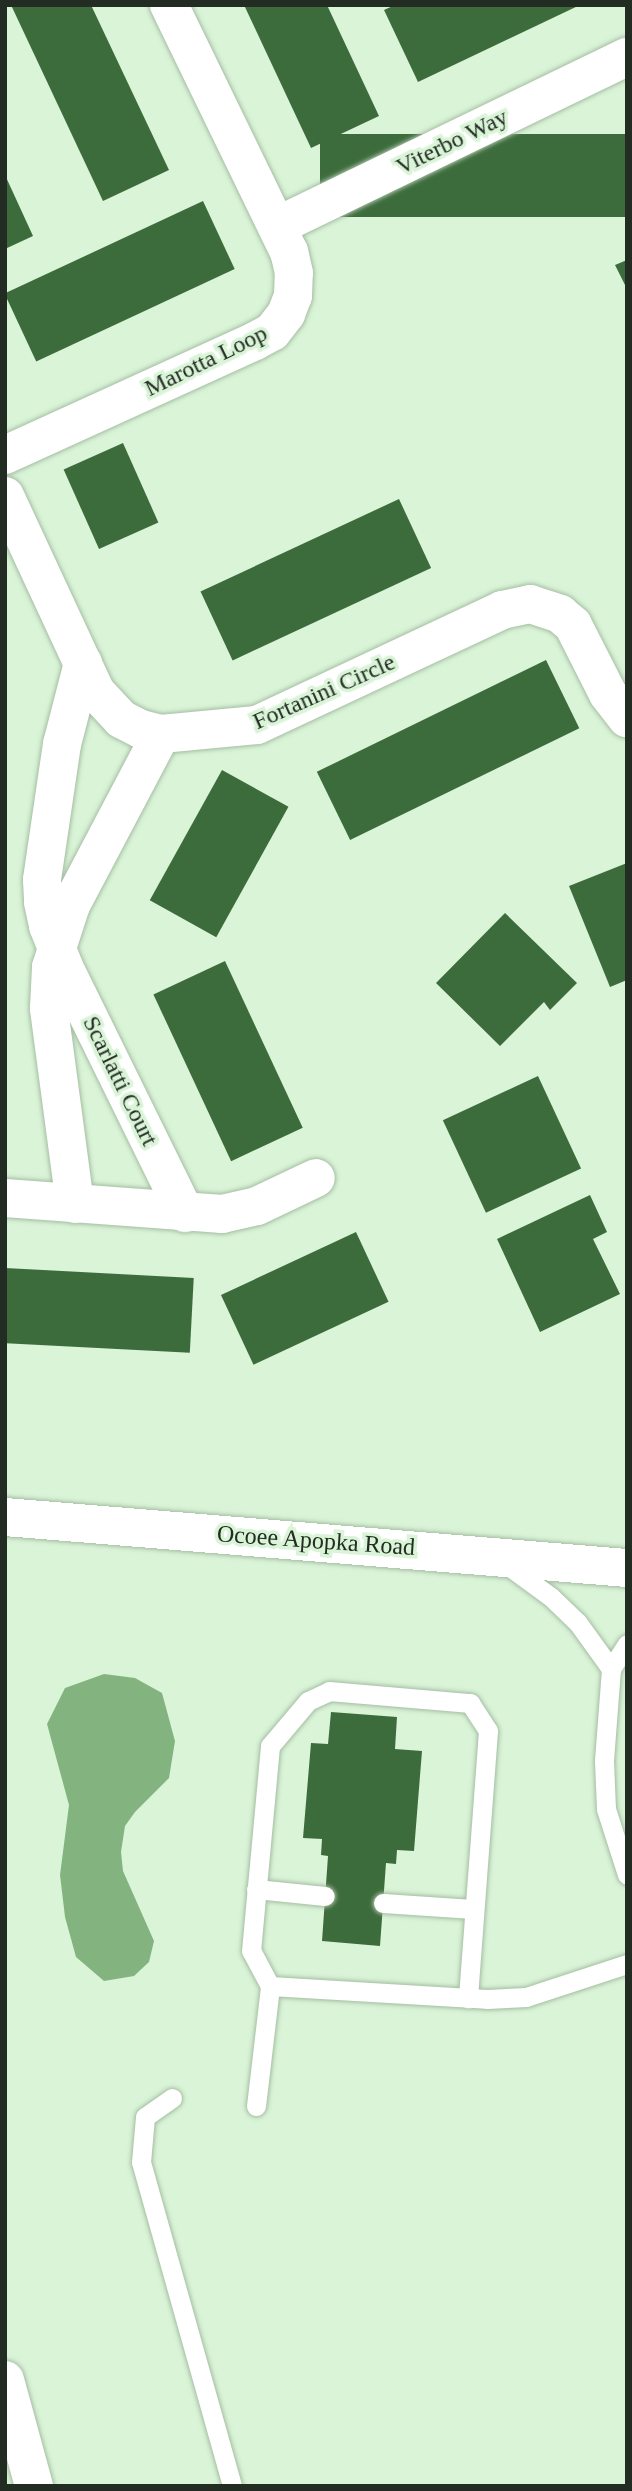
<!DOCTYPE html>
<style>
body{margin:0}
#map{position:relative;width:632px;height:2491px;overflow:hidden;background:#daf4d8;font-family:Georgia,serif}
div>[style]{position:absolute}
.water>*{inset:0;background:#83b480}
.building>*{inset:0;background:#3d6c3c;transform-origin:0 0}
.roads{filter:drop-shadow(0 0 2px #a5bea3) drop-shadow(0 0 2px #a5bea3)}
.lane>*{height:19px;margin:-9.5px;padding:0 9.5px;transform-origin:9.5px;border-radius:9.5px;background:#fff}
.street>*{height:38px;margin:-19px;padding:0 19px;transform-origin:19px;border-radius:19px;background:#fff}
.secondary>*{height:38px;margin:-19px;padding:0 19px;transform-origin:19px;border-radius:19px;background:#fff}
span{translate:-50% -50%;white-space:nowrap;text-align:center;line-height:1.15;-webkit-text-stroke:7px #daf4d8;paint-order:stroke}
.street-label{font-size:24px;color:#222c22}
.frame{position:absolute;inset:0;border:7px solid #222c22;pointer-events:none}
</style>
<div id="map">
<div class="water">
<i style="clip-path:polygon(104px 1674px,135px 1678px,162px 1693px,175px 1741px,169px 1778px,135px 1812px,125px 1826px,121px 1852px,123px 1871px,154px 1941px,149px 1962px,134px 1976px,104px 1981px,76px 1957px,65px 1917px,60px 1875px,69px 1805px,47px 1724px,65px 1688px)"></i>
</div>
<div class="building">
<i style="clip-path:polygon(11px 5px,91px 5px,169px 170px,103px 201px)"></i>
<i style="clip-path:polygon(244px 5px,327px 5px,379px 116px,311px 148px)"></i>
<i style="clip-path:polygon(395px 5px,580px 5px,418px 82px,384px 10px)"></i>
<i style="left:627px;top:134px;width:83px;height:307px;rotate:90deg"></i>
<i style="clip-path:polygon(5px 175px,33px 236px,5px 249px)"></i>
<i style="left:203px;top:201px;width:75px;height:219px;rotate:65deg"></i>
<i style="clip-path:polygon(627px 260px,627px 289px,615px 265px)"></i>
<i style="left:123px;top:443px;width:87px;height:65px;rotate:66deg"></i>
<i style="left:399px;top:499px;width:76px;height:219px;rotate:65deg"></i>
<i style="left:546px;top:660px;width:76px;height:255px;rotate:64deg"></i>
<i style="left:222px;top:770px;width:76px;height:149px;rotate:29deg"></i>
<i style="clip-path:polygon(627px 863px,627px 980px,610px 987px,569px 886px)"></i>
<i style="clip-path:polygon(505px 913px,577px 983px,550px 1010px,544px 1002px,500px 1046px,436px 983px)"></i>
<i style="left:225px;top:961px;width:184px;height:79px;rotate:65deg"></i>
<i style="left:538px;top:1076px;width:102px;height:105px;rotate:65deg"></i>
<i style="clip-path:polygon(590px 1195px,607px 1232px,593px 1239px,620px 1294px,540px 1332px,497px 1239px)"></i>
<i style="left:356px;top:1232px;width:77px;height:149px;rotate:65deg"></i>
<i style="left:5px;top:1268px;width:189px;height:75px;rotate:3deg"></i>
<i style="clip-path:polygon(331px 1712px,397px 1717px,395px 1749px,422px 1751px,414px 1851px,397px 1850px,396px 1864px,386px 1863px,380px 1946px,322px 1941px,328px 1856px,321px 1855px,322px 1839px,303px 1838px,311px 1743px,328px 1744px)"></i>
</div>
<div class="roads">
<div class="lane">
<i style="left:506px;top:1564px;width:56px;rotate:36.3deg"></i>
<i style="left:551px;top:1597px;width:37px;rotate:44deg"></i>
<i style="left:578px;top:1623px;width:57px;rotate:54.3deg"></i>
<i style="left:627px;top:1644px;width:30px;rotate:123deg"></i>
<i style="left:611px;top:1669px;width:92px;rotate:94.4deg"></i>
<i style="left:604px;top:1761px;width:48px;rotate:87.6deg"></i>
<i style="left:606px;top:1809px;width:69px;rotate:72.3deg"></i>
<i style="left:256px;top:1889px;width:69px;rotate:5.8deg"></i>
<i style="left:383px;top:1903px;width:90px;rotate:3.8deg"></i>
<i style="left:270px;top:1986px;width:217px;rotate:3.4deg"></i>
<i style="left:487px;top:1999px;width:39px;rotate:-3deg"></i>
<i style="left:526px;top:1997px;width:106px;rotate:-18.1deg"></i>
<i style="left:172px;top:2098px;width:33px;rotate:145deg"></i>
<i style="left:145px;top:2117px;width:45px;rotate:95.1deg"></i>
<i style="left:141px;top:2162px;width:337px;rotate:74.3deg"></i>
<i style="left:256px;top:2106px;width:121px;rotate:-83.3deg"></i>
<i style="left:270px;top:1986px;width:40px;rotate:-118deg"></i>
<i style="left:251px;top:1951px;width:206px;rotate:-84.7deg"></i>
<i style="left:270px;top:1746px;width:59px;rotate:-49.8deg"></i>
<i style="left:308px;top:1701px;width:23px;rotate:-25deg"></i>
<i style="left:329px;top:1691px;width:142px;rotate:4.9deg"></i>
<i style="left:470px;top:1703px;width:33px;rotate:57deg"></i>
<i style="left:488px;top:1731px;width:268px;rotate:94.3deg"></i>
</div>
<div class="street">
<i style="left:277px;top:226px;width:389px;rotate:-25.8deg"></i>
<i style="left:5px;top:455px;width:275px;rotate:-24.5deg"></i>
<i style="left:255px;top:341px;width:19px;rotate:-28deg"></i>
<i style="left:272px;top:332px;width:23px;rotate:-52deg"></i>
<i style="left:286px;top:314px;width:19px;rotate:-69deg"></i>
<i style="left:293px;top:296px;width:23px;rotate:-88deg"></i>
<i style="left:294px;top:273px;width:22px;rotate:-103deg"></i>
<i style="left:289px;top:252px;width:275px;rotate:-115.9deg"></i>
<i style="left:5px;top:496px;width:216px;rotate:65.1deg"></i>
<i style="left:96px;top:692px;width:37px;rotate:47deg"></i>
<i style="left:121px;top:719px;width:22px;rotate:27deg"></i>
<i style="left:141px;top:729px;width:21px;rotate:14deg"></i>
<i style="left:161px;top:734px;width:96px;rotate:-5.4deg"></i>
<i style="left:257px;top:725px;width:271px;rotate:-25.1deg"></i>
<i style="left:502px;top:610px;width:29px;rotate:-12deg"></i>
<i style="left:530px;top:604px;width:32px;rotate:18deg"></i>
<i style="left:560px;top:614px;width:17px;rotate:40deg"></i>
<i style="left:573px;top:625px;width:77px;rotate:63.1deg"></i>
<i style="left:608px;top:694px;width:31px;rotate:52deg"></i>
<i style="left:83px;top:663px;width:84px;rotate:104.5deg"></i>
<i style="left:62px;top:744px;width:137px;rotate:98.4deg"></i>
<i style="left:42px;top:880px;width:22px;rotate:87deg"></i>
<i style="left:43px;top:902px;width:25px;rotate:78deg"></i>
<i style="left:48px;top:926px;width:46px;rotate:68.4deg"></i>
<i style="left:65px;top:969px;width:272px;rotate:63.8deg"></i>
<i style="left:5px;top:1198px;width:218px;rotate:4.2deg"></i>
<i style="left:222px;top:1214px;width:36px;rotate:-13deg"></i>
<i style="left:257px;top:1206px;width:65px;rotate:-25.4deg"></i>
<i style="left:75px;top:1204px;width:198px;rotate:-97.6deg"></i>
<i style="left:49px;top:1008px;width:41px;rotate:-87.2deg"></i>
<i style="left:51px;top:967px;width:65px;rotate:-72.1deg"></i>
<i style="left:71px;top:905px;width:193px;rotate:-62.2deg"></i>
</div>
<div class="secondary">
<i style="left:5px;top:1517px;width:624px;rotate:4.69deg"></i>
<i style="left:5px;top:2380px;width:110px;rotate:74.7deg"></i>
</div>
</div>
<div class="street-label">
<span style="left:452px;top:142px;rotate:-26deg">Viterbo Way</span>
<span style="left:206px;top:361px;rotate:-26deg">Marotta Loop</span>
<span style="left:324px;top:692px;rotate:-24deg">Fortanini Circle</span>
<span style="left:120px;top:1081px;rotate:64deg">Scarlatti Court</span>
<span style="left:316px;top:1541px;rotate:4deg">Ocoee Apopka Road</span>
</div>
<div class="frame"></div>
</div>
